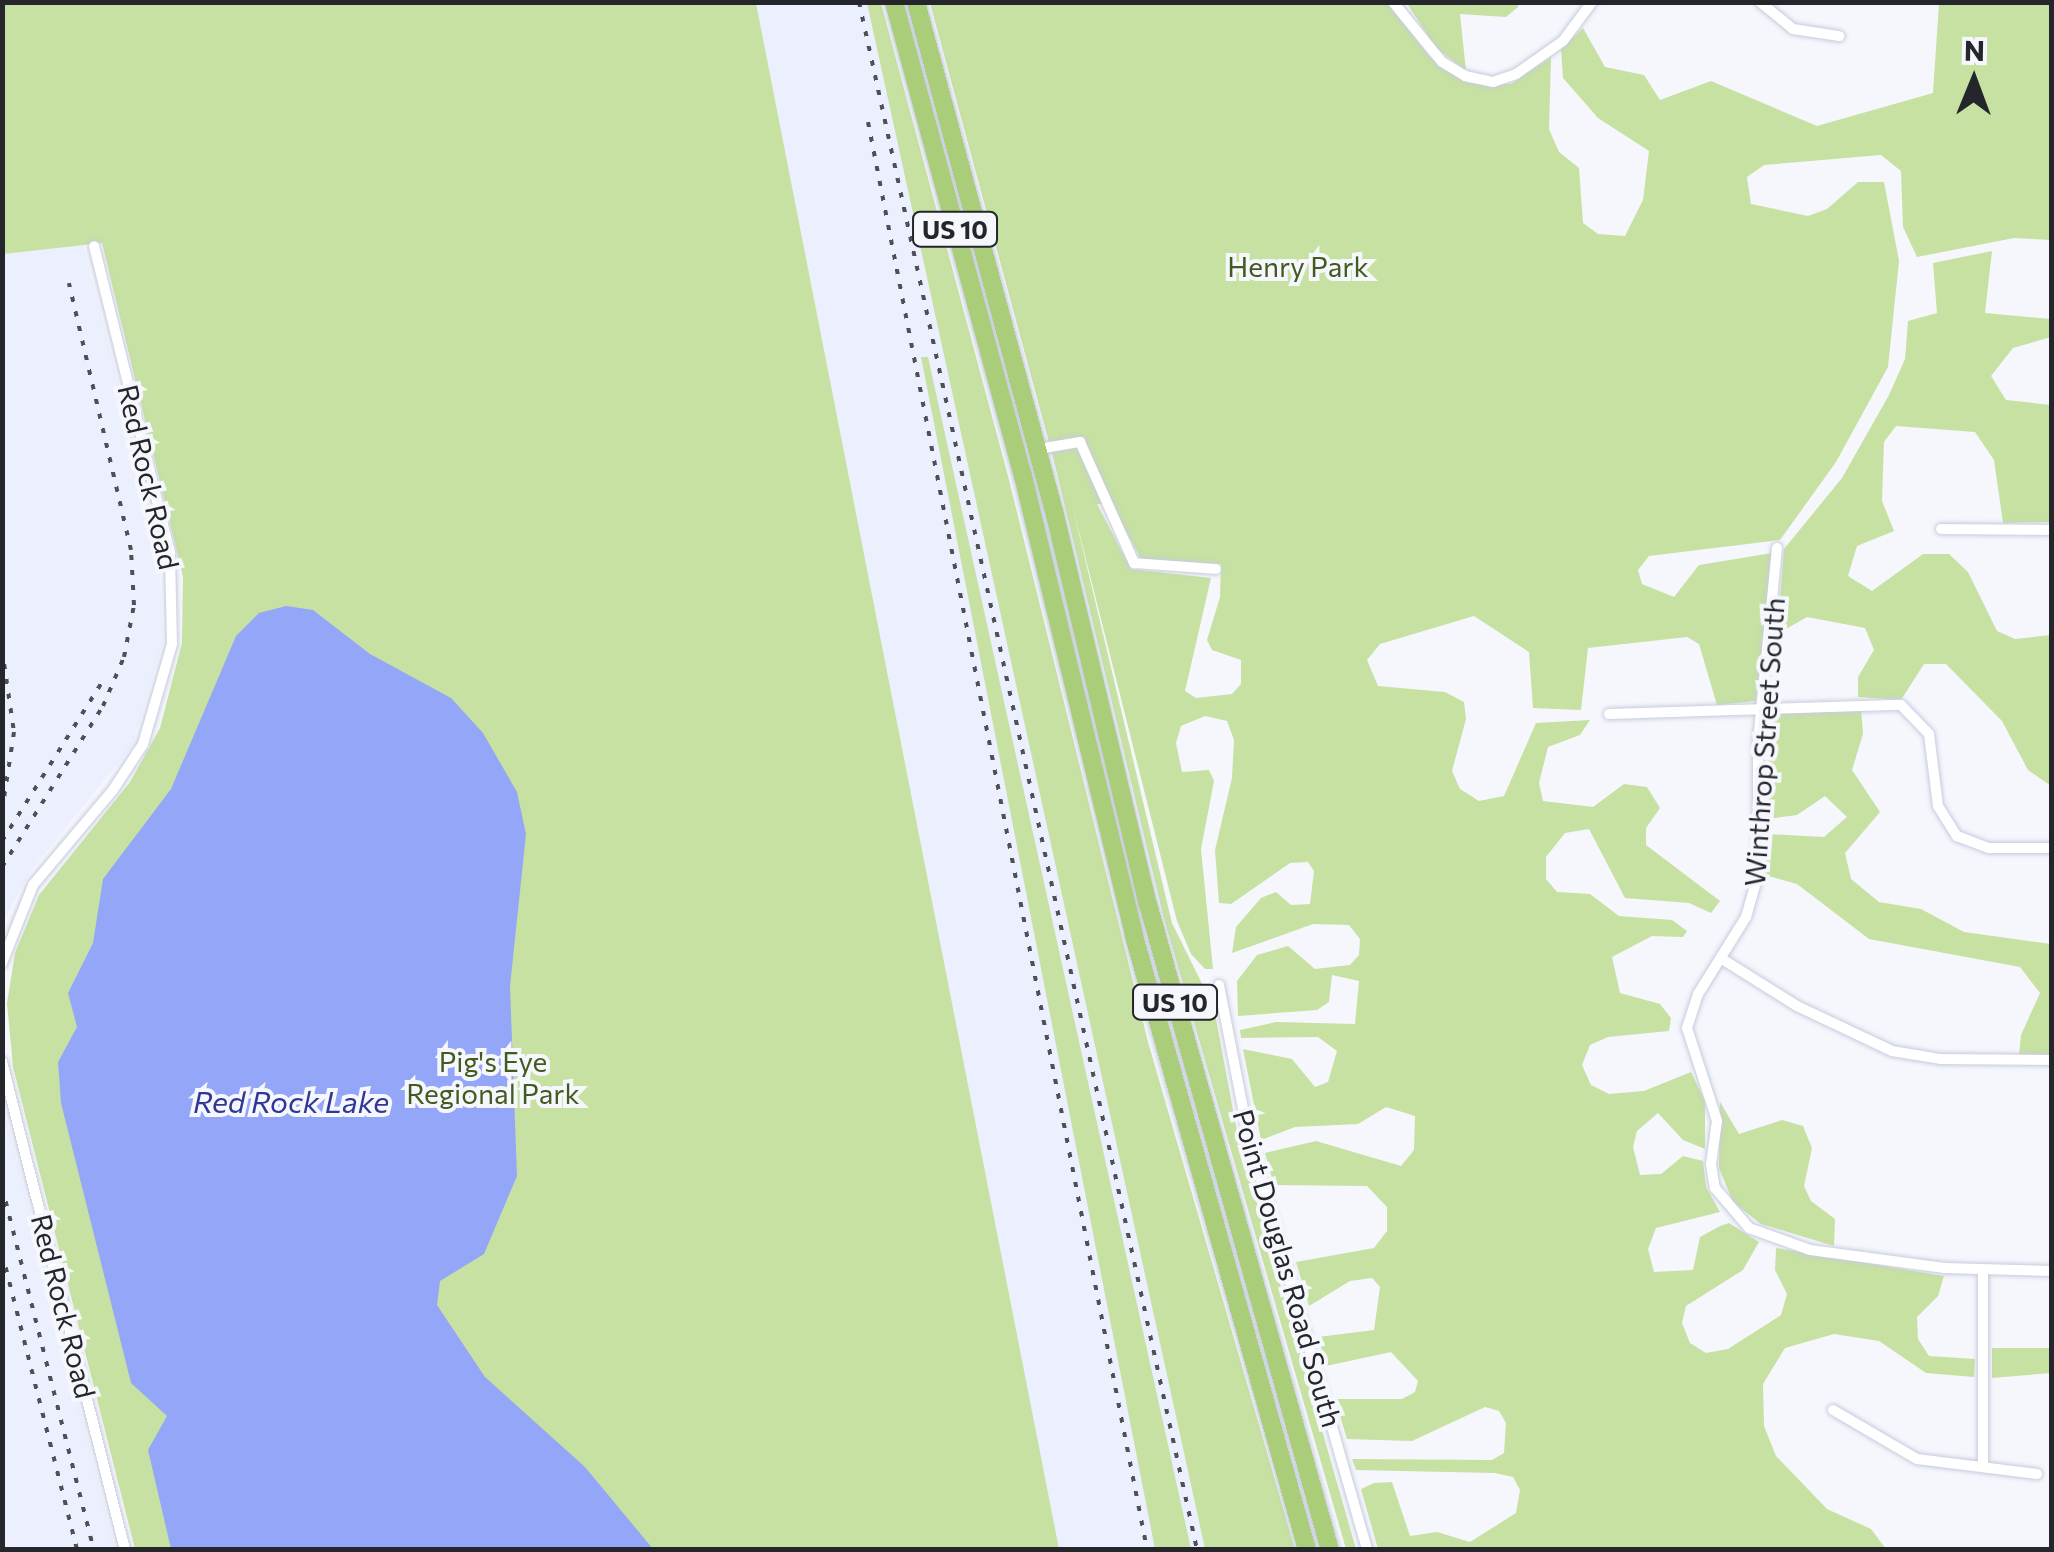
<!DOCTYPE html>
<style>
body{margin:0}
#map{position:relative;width:2054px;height:1552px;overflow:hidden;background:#f5f7fd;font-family:Commissioner,sans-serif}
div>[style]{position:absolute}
.built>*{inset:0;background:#ebeffe}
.green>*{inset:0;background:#c6e1a2}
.water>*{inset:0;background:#94a6f8}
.roads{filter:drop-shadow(0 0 2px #c7cbdc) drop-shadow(0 0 2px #c7cbdc)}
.street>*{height:10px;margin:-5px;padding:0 5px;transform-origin:5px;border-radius:5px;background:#fff}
.highway>*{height:18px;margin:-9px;padding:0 9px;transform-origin:9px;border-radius:9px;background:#aacd79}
.rail>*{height:4px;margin-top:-2px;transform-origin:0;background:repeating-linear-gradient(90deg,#4e5056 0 5px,transparent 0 15px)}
span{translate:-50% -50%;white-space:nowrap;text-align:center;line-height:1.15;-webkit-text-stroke:8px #f5f7fd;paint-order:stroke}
.shield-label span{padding:2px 8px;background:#f5f7fd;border:2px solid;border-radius:8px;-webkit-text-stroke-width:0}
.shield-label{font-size:25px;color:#24262c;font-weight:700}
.park-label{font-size:28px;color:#435a1e}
.street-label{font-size:28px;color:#24262c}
.water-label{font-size:30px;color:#303794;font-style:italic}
.frame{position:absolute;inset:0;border:5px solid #24262c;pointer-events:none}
.north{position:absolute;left:1924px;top:30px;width:100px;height:100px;-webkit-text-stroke:8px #f5f7fd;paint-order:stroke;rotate:1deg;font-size:28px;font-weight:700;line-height:40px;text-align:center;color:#24262c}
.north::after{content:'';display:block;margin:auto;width:35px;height:45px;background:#24262c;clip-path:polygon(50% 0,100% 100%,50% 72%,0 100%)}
</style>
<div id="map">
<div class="built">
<i style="clip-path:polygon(756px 3px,867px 3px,1205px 1549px,1059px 1549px)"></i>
<i style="clip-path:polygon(80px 233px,158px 539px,163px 642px,132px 746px,30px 872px,3px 922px,3px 250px)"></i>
<i style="clip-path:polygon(2px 1101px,74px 1386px,115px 1549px,3px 1549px)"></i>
</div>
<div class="green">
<i style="clip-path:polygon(1406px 2px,1518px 3px,1518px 7px,1506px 17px,1460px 14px,1466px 71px,1436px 48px)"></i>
<i style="clip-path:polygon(2px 3px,756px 3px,1059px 1549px,135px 1549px,13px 1067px,7px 1003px,15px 953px,39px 895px,130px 782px,160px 728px,182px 643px,183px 577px,102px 243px,3px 254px)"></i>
<i style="clip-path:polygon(867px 3px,881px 3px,1008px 476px,1148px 1042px,1295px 1549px,1205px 1549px)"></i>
<i style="clip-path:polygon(evenodd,930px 3px,1387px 3px,1430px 57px,1468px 83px,1511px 84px,1551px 57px,1549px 129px,1559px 152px,1579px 168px,1583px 223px,1598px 234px,1625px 236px,1643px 200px,1649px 151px,1598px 118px,1563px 78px,1561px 49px,1583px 28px,1605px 67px,1644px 75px,1660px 100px,1711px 81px,1817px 126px,1933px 93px,1939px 3px,2051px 3px,2051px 240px,2014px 238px,1917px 257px,1903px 227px,1901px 171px,1881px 155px,1764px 165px,1747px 177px,1751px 204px,1808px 216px,1827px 209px,1858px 182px,1884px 182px,1899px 261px,1888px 367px,1836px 462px,1780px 540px,1649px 556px,1638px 570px,1642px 584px,1674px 597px,1699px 565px,1772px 553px,1756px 701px,1717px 705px,1699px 644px,1687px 637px,1588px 648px,1581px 710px,1533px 708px,1529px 652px,1474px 616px,1380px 644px,1367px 660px,1378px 686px,1445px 692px,1464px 702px,1466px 719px,1452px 771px,1460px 789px,1479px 801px,1504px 796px,1536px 723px,1590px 720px,1580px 735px,1548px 747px,1539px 783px,1543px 801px,1593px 807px,1624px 784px,1647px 787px,1660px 808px,1646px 828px,1646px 845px,1720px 901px,1711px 913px,1689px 903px,1625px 898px,1589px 829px,1565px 833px,1546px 857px,1546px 879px,1557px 892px,1590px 894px,1619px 916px,1672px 920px,1687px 931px,1683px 937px,1652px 936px,1612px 957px,1620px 993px,1660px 1004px,1671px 1018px,1669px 1031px,1608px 1037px,1590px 1045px,1582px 1065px,1591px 1085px,1609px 1094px,1644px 1091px,1691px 1072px,1705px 1101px,1705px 1149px,1683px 1140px,1658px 1113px,1637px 1131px,1633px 1147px,1640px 1175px,1661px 1174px,1683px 1156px,1703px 1161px,1706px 1187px,1720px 1212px,1656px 1228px,1648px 1249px,1654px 1272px,1693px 1270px,1700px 1237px,1720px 1226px,1729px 1223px,1759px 1242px,1743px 1270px,1686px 1306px,1682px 1323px,1690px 1343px,1706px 1353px,1728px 1349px,1781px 1315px,1787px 1294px,1775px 1270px,1776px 1248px,1944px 1276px,1938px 1296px,1917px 1317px,1918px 1339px,1929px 1356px,1975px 1359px,1974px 1377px,1926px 1373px,1879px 1341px,1834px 1334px,1785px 1348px,1763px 1384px,1764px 1426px,1776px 1456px,1827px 1509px,1871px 1529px,1886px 1549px,1378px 1549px,1361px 1489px,1374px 1483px,1392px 1482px,1410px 1536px,1437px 1532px,1470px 1542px,1516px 1513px,1520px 1490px,1513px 1477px,1495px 1473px,1356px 1470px,1352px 1459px,1492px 1460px,1504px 1453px,1506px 1423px,1499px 1411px,1485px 1407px,1412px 1441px,1347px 1439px,1335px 1399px,1402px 1399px,1415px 1392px,1418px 1381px,1391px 1352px,1326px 1366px,1318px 1337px,1374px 1330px,1380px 1287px,1372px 1278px,1350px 1281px,1309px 1306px,1296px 1262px,1374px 1248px,1387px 1231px,1387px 1207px,1367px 1186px,1274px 1185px,1265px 1153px,1316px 1141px,1401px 1166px,1414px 1150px,1415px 1116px,1386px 1107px,1358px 1124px,1295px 1127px,1261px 1140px,1243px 1049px,1292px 1059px,1315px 1087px,1328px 1082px,1337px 1051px,1318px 1037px,1241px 1038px,1240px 1030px,1276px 1022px,1355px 1024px,1359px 981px,1332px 975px,1329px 1002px,1317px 1010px,1238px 1016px,1237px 981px,1257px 955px,1288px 946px,1315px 969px,1350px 965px,1359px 955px,1360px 939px,1349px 925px,1313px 924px,1232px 953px,1236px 927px,1261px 898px,1276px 892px,1291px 905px,1310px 904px,1314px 871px,1308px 862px,1290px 863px,1231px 904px,1219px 903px,1215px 850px,1232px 778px,1234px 740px,1227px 721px,1205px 716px,1181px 726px,1176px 743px,1182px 772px,1209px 770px,1214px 781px,1201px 849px,1213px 969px,1205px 969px,1191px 954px,1177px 921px,1072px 504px,1172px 923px,1214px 1008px,1238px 1137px,1356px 1549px,1346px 1549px,1163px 915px,1053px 457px,930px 3px,1097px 504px,1112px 505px,1141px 559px,1221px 564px,1220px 597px,1207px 640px,1212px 650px,1241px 660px,1241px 684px,1232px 694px,1196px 698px,1185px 691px,1211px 578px,1131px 569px,1097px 504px)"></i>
<i style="clip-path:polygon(1992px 251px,1985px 313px,2051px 319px,2051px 337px,2013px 348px,1991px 376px,2006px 400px,2051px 405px,2051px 522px,2003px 523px,1994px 460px,1975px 432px,1896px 426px,1884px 442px,1882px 501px,1894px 531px,1857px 546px,1848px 576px,1872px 591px,1923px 554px,1949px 554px,1968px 572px,1997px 631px,2015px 639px,2051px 635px,2051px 786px,2028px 770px,2002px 721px,1946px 664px,1924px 664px,1901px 700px,1858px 697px,1858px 677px,1874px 650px,1865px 628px,1807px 617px,1777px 634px,1784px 549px,1842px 478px,1889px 395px,1905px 359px,1908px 321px,1937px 313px,1933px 263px)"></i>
<i style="clip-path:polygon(921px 357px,928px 357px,1191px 1549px,1155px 1549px)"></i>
<i style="clip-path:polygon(1861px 708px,1863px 734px,1852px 770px,1880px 812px,1845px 853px,1851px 879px,1879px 902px,1921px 909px,1964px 932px,2051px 944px,2051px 1055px,2019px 1055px,2021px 1035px,2040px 993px,2020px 967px,1869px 939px,1797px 884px,1765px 875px,1768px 834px,1824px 837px,1847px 817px,1825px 796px,1797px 815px,1768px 819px,1769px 713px)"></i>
<i style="clip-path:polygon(1720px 1102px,1739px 1134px,1782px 1120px,1803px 1126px,1812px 1148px,1804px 1186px,1811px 1201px,1835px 1219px,1834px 1246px,1761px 1224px,1733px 1202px,1719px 1168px)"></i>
<i style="clip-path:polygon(1992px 1348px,2051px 1348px,2051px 1373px,1992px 1378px)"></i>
</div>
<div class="water">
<i style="clip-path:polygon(286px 606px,313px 610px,370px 654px,451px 698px,483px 733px,517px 792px,526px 834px,510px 986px,517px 1176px,484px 1254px,440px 1281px,437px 1305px,485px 1377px,585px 1467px,653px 1549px,171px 1549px,148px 1450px,167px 1416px,131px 1383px,61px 1103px,58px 1062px,77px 1027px,68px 993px,93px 943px,103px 879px,171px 789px,236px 636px,259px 613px)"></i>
</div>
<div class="roads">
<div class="street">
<i style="left:1393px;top:2px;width:77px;rotate:50.8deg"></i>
<i style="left:1442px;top:62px;width:27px;rotate:31deg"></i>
<i style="left:1465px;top:76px;width:29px;rotate:12deg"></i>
<i style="left:1493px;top:82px;width:24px;rotate:-19deg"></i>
<i style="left:1516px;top:74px;width:57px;rotate:-35.1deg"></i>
<i style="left:1563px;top:41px;width:49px;rotate:-53.4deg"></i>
<i style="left:1760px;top:2px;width:43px;rotate:39.3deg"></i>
<i style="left:1793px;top:29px;width:47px;rotate:8.7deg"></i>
<i style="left:1038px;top:449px;width:43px;rotate:-9.5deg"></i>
<i style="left:1080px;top:442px;width:133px;rotate:65.9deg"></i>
<i style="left:1134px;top:563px;width:82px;rotate:4.2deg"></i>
<i style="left:1941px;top:529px;width:111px;rotate:0.5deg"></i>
<i style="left:1777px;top:548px;width:196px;rotate:95.6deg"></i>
<i style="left:1758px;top:743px;width:132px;rotate:90deg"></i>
<i style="left:1758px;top:875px;width:44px;rotate:105.9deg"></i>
<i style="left:1746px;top:917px;width:91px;rotate:121.9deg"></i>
<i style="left:1698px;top:994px;width:36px;rotate:108deg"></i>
<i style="left:1687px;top:1028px;width:98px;rotate:72.1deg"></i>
<i style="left:1717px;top:1121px;width:43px;rotate:97.9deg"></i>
<i style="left:1711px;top:1164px;width:24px;rotate:81deg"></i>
<i style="left:1715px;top:1188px;width:52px;rotate:49.6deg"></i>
<i style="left:1749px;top:1228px;width:65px;rotate:19.8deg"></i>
<i style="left:1810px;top:1250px;width:136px;rotate:7.6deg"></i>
<i style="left:1945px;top:1268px;width:107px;rotate:1.6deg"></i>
<i style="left:1609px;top:714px;width:292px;rotate:-1.8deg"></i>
<i style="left:1901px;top:705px;width:40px;rotate:46deg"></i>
<i style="left:1929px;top:734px;width:73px;rotate:82.9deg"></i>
<i style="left:1938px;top:806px;width:36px;rotate:58deg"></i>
<i style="left:1957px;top:836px;width:34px;rotate:21deg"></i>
<i style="left:1989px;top:848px;width:63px"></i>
<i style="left:1722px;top:959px;width:89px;rotate:32.1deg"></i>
<i style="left:1797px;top:1006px;width:105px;rotate:25.3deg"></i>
<i style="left:1892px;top:1051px;width:50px;rotate:9.3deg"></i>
<i style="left:1941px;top:1059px;width:111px;rotate:0.5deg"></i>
<i style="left:2px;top:963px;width:84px;rotate:-68.3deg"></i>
<i style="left:33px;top:885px;width:124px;rotate:-49.9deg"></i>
<i style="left:113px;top:790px;width:55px;rotate:-56.9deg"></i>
<i style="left:143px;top:744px;width:104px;rotate:-73.8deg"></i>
<i style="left:172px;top:644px;width:91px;rotate:-91.3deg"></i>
<i style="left:170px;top:553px;width:316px;rotate:-103.9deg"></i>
<i style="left:1219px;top:985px;width:152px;rotate:79deg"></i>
<i style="left:1248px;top:1134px;width:433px;rotate:74deg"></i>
<i style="left:2px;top:1062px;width:503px;rotate:75.85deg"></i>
<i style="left:1833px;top:1410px;width:97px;rotate:30.3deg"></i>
<i style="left:1917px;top:1459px;width:121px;rotate:7.1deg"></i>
<i style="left:1983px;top:1467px;width:197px;rotate:-90deg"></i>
</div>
<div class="highway">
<i style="left:894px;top:2px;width:491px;rotate:74.8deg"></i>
<i style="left:1023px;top:476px;width:473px;rotate:76.4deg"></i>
<i style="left:1134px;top:936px;width:638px;rotate:74.26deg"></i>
<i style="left:916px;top:2px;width:531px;rotate:74.84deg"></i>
<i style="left:1055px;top:515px;width:400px;rotate:76.6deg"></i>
<i style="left:1148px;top:904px;width:671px;rotate:74.27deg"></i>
</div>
</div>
<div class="rail">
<i style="left:859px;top:2px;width:1584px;rotate:77.68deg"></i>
<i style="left:868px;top:122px;width:1455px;rotate:78.94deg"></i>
<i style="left:2px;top:649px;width:84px;rotate:81.8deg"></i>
<i style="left:14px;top:732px;width:80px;rotate:98.6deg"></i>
<i style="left:2px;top:841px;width:186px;rotate:-57.8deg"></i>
<i style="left:2px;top:867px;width:190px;rotate:-57.9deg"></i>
<i style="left:103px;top:706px;width:53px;rotate:-66.8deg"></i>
<i style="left:124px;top:657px;width:53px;rotate:-79.1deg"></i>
<i style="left:134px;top:605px;width:55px;rotate:-93.1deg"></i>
<i style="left:131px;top:550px;width:274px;rotate:-103.1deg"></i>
<i style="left:2px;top:1187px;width:374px;rotate:75.8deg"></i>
<i style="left:2px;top:1253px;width:306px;rotate:75.8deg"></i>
</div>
<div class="shield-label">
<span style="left:955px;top:229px">US 10</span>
<span style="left:1175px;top:1002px">US 10</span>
</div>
<div class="park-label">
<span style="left:1298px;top:266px">Henry Park</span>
<span style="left:493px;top:1077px">Pig's Eye<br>Regional Park</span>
</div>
<div class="street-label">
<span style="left:149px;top:477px;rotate:77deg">Red Rock Road</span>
<span style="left:1764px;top:742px;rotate:-86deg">Winthrop Street South</span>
<span style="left:1288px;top:1268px;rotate:74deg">Point Douglas Road South</span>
<span style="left:64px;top:1306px;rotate:76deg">Red Rock Road</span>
</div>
<div class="water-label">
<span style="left:291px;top:1101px">Red Rock Lake</span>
</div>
<div class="frame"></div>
<div class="north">N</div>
</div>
